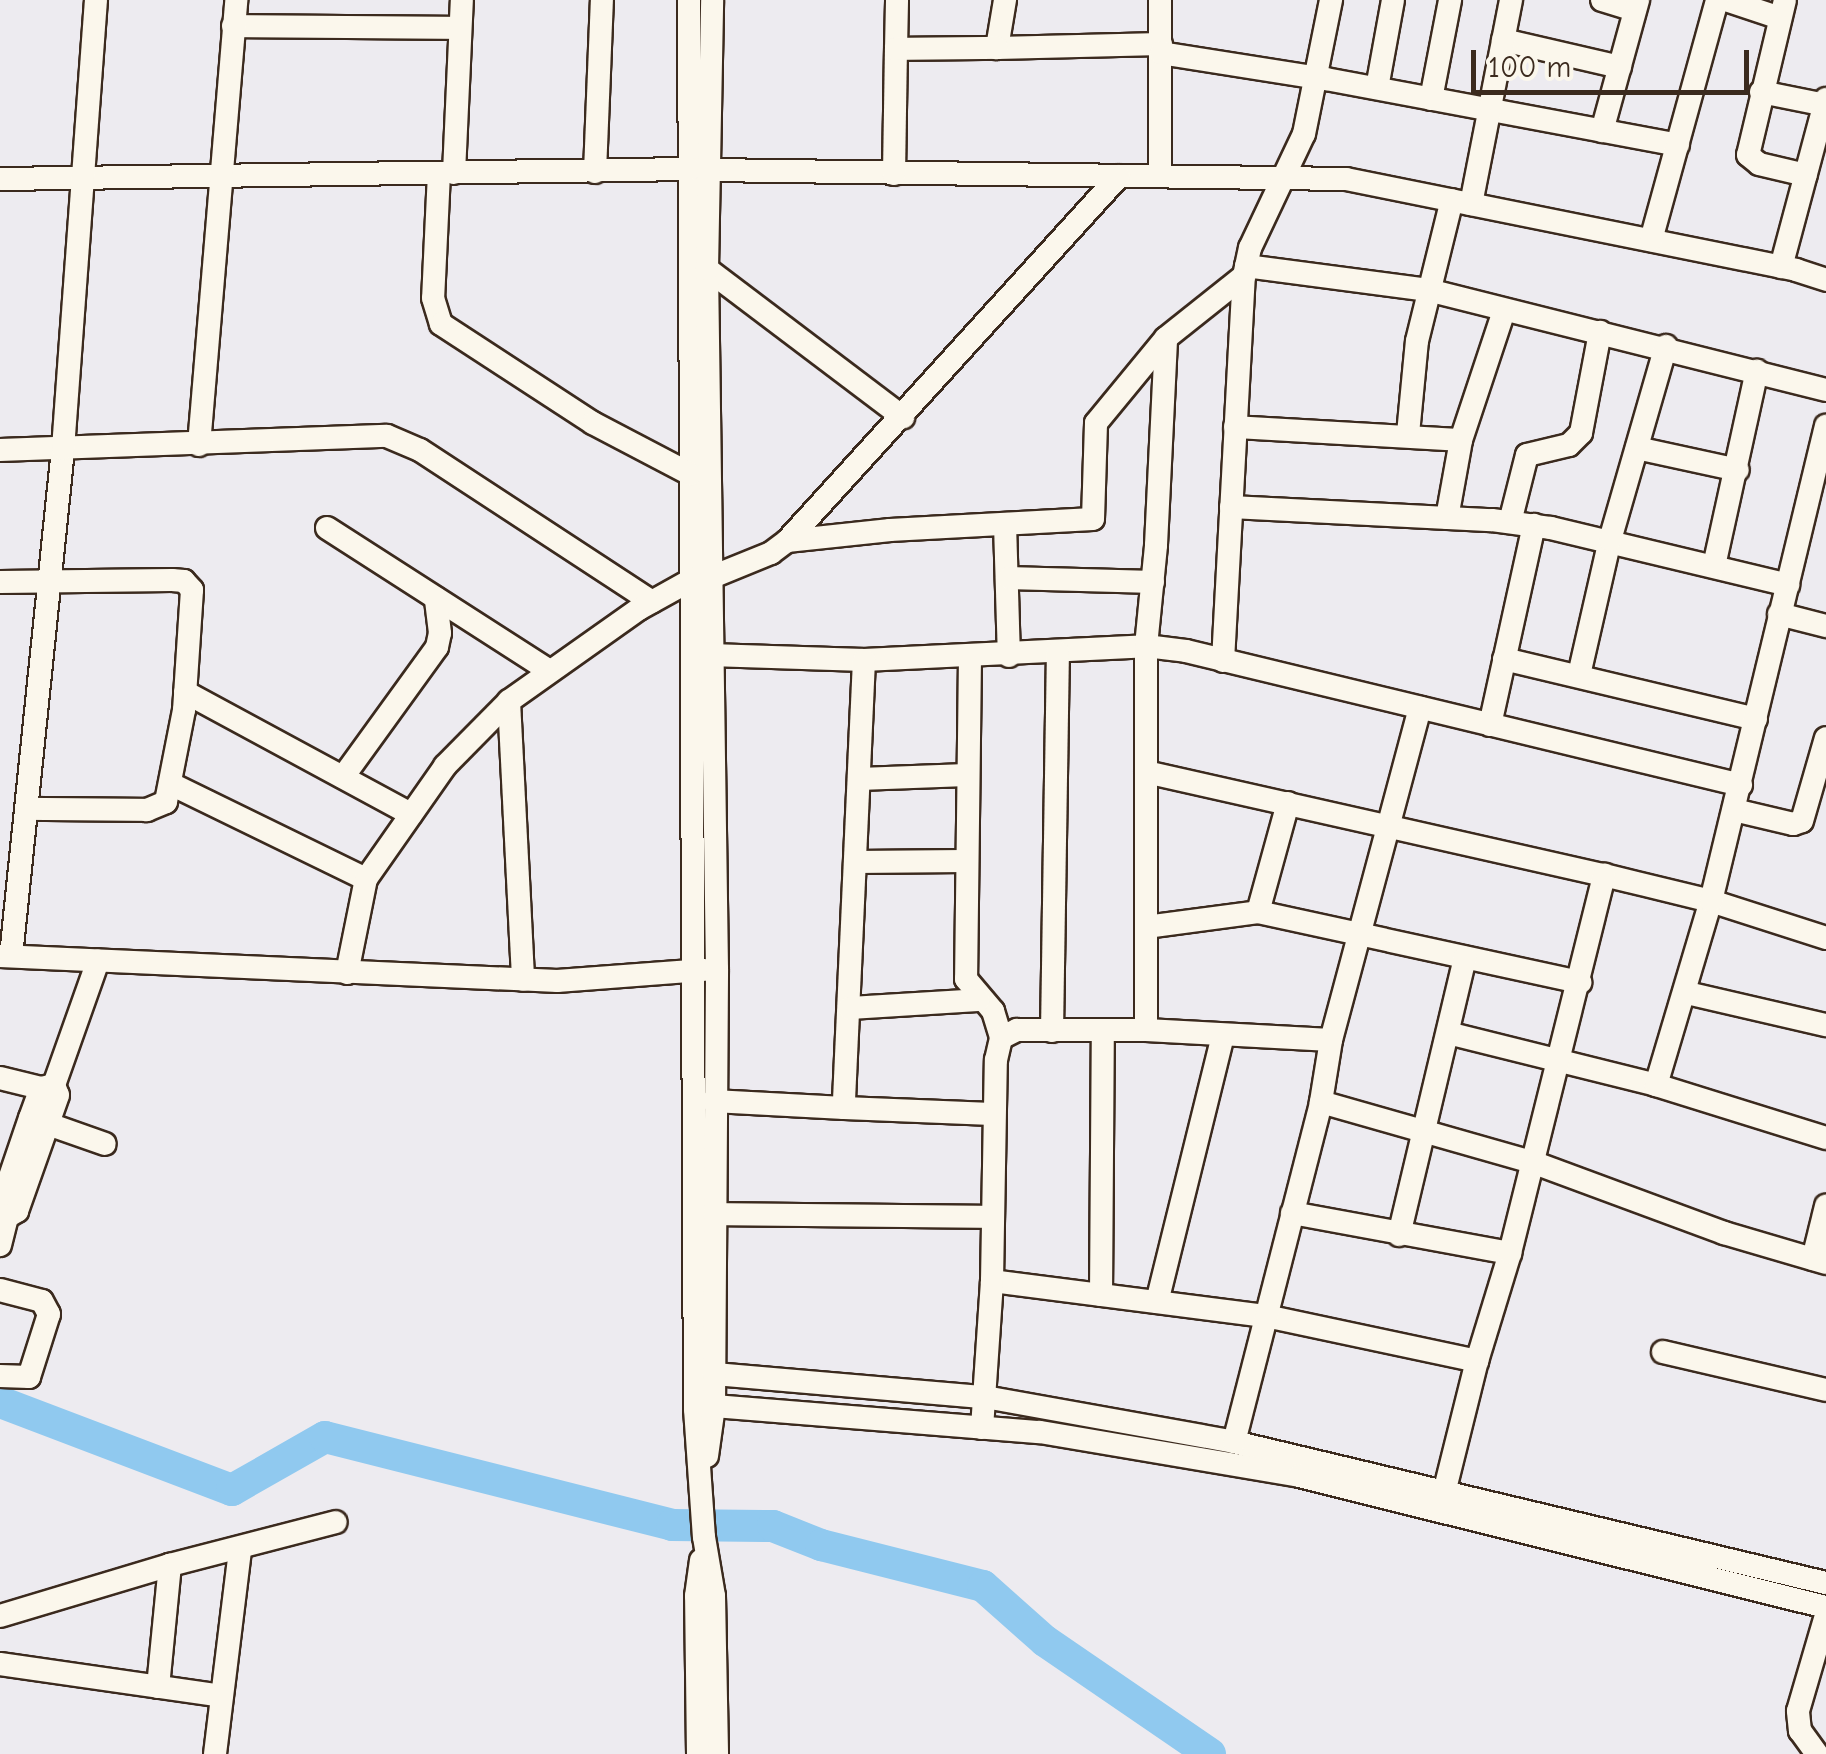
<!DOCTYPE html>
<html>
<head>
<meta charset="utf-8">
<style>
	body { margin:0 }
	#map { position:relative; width:1826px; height:1754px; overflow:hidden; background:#edebf0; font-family:"Comic Neue",sans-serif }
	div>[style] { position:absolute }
	.river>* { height:32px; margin:-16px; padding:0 16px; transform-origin:16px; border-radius:16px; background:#90c9ef }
	.roads { filter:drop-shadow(2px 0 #3b2a1e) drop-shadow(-2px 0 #3b2a1e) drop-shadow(0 2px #3b2a1e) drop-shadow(0 -2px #3b2a1e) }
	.minor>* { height:22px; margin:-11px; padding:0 11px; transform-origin:11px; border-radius:11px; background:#fbf7ec }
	span { translate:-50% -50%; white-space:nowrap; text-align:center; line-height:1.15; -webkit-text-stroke:8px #fbf7ec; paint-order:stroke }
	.scale { position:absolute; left:1471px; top:50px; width:278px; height:45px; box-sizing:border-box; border:5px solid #3b2a1e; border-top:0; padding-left:12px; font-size:30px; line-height:35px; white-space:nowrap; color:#3b2a1e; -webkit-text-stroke:8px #fbf7ec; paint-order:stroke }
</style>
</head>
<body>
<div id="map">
	<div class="river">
		<i style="left:0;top:1402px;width:248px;rotate:20.8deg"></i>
		<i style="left:232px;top:1490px;width:107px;rotate:-29.7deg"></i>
		<i style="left:325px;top:1437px;width:358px;rotate:14.2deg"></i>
		<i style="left:672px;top:1525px;width:101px;rotate:0.6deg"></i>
		<i style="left:773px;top:1526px;width:52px;rotate:21.6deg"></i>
		<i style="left:821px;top:1545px;width:167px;rotate:14.2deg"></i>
		<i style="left:983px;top:1586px;width:83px;rotate:41.6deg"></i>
		<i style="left:1045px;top:1641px;width:200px;rotate:34.4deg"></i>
	</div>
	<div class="roads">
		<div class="minor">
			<i style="left:689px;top:0;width:1409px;rotate:89.76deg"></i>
			<i style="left:695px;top:1409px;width:128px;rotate:86deg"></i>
			<i style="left:704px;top:1537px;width:60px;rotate:80.4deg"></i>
			<i style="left:714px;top:1596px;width:158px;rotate:88.9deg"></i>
			<i style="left:1005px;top:0;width:49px;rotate:99.5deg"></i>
			<i style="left:997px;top:48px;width:164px;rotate:-1.4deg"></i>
			<i style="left:1160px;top:0;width:175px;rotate:90deg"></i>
			<i style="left:1602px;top:0;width:34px;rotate:17deg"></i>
			<i style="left:1726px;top:0;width:57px;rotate:18.4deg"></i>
			<i style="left:1785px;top:0;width:159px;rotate:103.4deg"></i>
			<i style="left:1748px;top:155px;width:14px;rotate:39deg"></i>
			<i style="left:1759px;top:164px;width:48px;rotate:13.2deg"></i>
			<i style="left:233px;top:26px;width:227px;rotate:0.5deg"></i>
			<i style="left:1503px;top:40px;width:120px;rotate:13deg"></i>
			<i style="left:896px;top:49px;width:49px;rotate:-88.8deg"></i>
			<i style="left:1161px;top:53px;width:167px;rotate:9deg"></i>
			<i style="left:1326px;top:79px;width:358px;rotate:10.6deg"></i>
			<i style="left:1377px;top:88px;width:89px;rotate:-79.7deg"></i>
			<i style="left:1761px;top:92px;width:66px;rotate:11.3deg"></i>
			<i style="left:1431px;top:99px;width:101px;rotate:-79.1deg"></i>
			<i style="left:1602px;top:131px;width:136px;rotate:-74.6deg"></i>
			<i style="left:709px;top:170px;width:637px;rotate:0.81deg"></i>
			<i style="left:1346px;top:179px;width:459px;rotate:11.4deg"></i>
			<i style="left:1796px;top:270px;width:32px;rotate:18deg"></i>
			<i style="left:595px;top:172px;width:172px;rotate:-87.7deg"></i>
			<i style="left:439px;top:173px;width:125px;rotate:92.7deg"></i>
			<i style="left:433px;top:298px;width:27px;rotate:73deg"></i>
			<i style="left:441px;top:324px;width:181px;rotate:33.1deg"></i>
			<i style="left:593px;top:423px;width:110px;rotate:27.7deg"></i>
			<i style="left:454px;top:173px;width:173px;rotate:-87.4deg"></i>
			<i style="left:894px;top:174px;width:125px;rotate:-89.1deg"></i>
			<i style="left:896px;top:49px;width:101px;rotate:-0.6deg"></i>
			<i style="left:0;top:179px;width:690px;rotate:-0.83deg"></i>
			<i style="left:1471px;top:204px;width:208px;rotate:-78.9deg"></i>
			<i style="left:1651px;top:240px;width:249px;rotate:-74.6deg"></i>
			<i style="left:1246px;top:266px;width:184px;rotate:7.5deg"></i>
			<i style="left:1428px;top:290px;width:410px;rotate:14.1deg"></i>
			<i style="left:1781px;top:267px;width:174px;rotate:-75deg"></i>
			<i style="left:707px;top:269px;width:246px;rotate:37.1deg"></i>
			<i style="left:1235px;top:427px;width:226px;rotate:3.3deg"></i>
			<i style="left:1408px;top:434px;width:93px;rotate:-84.5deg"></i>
			<i style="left:1417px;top:341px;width:145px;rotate:-76.1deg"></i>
			<i style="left:199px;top:445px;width:447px;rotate:-85.2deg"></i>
			<i style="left:1637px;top:448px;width:103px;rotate:12.3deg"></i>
			<i style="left:0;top:450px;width:387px;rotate:-2.1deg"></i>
			<i style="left:387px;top:436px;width:36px;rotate:23deg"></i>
			<i style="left:420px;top:450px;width:277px;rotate:33.2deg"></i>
			<i style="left:1231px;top:507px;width:261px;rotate:2.9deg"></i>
			<i style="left:1492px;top:520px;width:60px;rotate:7.7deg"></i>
			<i style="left:1551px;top:528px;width:244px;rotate:13.5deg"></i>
			<i style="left:1447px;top:518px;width:79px;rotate:-79.8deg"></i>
			<i style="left:1461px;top:440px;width:136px;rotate:-71.6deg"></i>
			<i style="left:1510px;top:522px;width:69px;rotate:-75.8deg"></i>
			<i style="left:1527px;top:455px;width:43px;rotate:-13.4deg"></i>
			<i style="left:1569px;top:445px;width:17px;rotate:-45deg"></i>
			<i style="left:1581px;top:433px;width:103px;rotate:-79.3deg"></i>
			<i style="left:1005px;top:524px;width:132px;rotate:88.3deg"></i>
			<i style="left:327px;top:528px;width:265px;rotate:32.7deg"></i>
			<i style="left:787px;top:541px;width:104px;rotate:-6.1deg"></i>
			<i style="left:890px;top:530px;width:203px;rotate:-3.1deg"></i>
			<i style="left:1093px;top:519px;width:96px;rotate:-88.2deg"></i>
			<i style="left:1096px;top:423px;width:110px;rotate:-50.5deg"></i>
			<i style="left:1166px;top:338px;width:100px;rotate:-38.5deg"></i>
			<i style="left:1714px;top:566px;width:200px;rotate:-77.6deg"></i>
			<i style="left:712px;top:577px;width:64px;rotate:-22.1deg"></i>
			<i style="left:771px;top:553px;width:20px;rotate:-37deg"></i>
			<i style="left:787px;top:541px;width:493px;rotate:-47.7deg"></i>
			<i style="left:1009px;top:578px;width:144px;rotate:1.6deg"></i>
			<i style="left:0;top:582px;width:172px;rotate:-0.7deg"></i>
			<i style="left:172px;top:580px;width:12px;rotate:5deg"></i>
			<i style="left:184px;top:581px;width:12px;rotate:48deg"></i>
			<i style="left:192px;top:590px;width:120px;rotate:93.8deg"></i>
			<i style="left:184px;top:710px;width:94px;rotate:101.1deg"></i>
			<i style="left:166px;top:802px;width:21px;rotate:157deg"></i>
			<i style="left:147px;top:810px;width:118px;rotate:-179.5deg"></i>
			<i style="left:1779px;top:614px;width:49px;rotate:14.3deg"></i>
			<i style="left:710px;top:655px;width:154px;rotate:1.9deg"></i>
			<i style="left:864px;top:660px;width:282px;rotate:-2.8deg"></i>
			<i style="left:1146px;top:646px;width:40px;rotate:7.1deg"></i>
			<i style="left:1186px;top:651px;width:571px;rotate:13.57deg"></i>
			<i style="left:970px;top:657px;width:322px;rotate:90.7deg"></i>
			<i style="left:966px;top:979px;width:42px;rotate:49.8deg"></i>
			<i style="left:993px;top:1011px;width:28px;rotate:73deg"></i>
			<i style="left:1504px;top:659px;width:259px;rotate:13.4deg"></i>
			<i style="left:864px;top:660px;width:448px;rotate:92.6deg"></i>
			<i style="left:844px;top:1108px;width:148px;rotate:2.3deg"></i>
			<i style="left:1223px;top:661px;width:386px;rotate:-86.9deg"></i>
			<i style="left:1244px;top:276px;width:29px;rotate:-78deg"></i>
			<i style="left:1250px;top:248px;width:126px;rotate:-64.7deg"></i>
			<i style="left:1304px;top:134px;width:137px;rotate:-78.6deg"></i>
			<i style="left:1579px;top:675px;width:139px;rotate:-77.1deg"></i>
			<i style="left:1610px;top:540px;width:202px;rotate:-73.9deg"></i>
			<i style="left:185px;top:692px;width:257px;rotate:28.4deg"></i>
			<i style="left:509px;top:701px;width:279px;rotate:87.1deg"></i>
			<i style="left:1490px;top:725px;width:205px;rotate:-77.6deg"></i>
			<i style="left:1146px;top:772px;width:469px;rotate:12.7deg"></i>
			<i style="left:1604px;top:875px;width:110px;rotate:13.7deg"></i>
			<i style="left:1711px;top:901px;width:121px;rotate:17.8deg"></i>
			<i style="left:343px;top:777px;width:160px;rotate:-54.1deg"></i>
			<i style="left:437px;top:647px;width:14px;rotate:-78deg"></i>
			<i style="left:440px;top:633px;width:35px;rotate:-97deg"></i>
			<i style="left:859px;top:779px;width:108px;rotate:-2.1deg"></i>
			<i style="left:171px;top:784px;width:217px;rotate:26deg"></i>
			<i style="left:1734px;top:810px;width:61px;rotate:13.3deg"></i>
			<i style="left:1793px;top:824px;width:9px;rotate:-18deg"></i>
			<i style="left:1802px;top:821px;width:86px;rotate:-73.9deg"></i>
			<i style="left:855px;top:862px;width:110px;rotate:-0.5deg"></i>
			<i style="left:1258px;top:912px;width:113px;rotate:-74.6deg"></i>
			<i style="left:1146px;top:927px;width:113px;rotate:-7.6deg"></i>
			<i style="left:1258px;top:912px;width:330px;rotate:12.3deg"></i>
			<i style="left:0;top:956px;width:558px;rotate:2.57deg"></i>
			<i style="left:557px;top:981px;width:148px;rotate:-4.3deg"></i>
			<i style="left:11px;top:956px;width:510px;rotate:-84.14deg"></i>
			<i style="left:63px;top:449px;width:450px;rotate:-85.8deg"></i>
			<i style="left:347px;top:973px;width:96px;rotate:-78.6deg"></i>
			<i style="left:366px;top:879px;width:138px;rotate:-55deg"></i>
			<i style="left:445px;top:766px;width:91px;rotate:-45.4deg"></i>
			<i style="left:509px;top:701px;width:159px;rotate:-35.3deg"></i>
			<i style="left:639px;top:609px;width:62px;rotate:-29.1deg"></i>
			<i style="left:1687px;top:993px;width:143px;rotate:13deg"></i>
			<i style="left:849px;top:1008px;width:130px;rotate:-3.5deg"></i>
			<i style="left:1146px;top:1030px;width:384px;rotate:-90deg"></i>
			<i style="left:1146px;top:646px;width:101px;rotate:-84.3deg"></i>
			<i style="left:1156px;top:545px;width:207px;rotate:-87.2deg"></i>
			<i style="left:1052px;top:1031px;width:379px;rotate:-89.1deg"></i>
			<i style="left:1448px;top:1033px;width:214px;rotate:14deg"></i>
			<i style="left:1656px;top:1085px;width:178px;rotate:17.3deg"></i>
			<i style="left:1331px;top:1040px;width:344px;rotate:-75deg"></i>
			<i style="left:0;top:1078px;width:42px;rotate:13.7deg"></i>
			<i style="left:54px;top:1085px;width:13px;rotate:167deg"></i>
			<i style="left:41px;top:1088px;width:32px;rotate:110deg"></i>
			<i style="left:30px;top:1118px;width:93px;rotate:108.8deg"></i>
			<i style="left:0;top:1206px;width:13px;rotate:58deg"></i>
			<i style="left:7px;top:1217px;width:12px;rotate:-31deg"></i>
			<i style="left:17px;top:1211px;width:123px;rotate:-70.5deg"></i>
			<i style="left:58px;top:1095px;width:11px;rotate:-112deg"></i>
			<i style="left:54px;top:1085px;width:132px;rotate:-70.5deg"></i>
			<i style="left:1656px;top:1085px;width:192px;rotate:-73.4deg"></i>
			<i style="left:1711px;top:901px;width:489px;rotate:-76.4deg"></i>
			<i style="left:713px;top:1101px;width:131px;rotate:3.1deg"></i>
			<i style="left:34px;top:1119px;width:75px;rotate:19.4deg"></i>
			<i style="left:1292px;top:1213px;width:222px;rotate:10.4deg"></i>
			<i style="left:715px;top:1214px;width:277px;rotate:0.6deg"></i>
			<i style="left:0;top:1215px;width:7px;rotate:16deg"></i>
			<i style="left:7px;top:1217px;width:29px;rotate:104deg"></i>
			<i style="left:1399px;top:1235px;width:285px;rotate:-76.6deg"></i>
			<i style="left:1813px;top:1259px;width:55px;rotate:-76.2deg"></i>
			<i style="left:992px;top:1281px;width:276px;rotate:7.3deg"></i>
			<i style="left:1266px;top:1316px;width:216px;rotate:12deg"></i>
			<i style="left:0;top:1290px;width:43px;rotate:14.7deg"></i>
			<i style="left:42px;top:1301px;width:15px;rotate:62deg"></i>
			<i style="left:49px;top:1314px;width:66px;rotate:107.6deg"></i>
			<i style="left:29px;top:1377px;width:29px;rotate:-178deg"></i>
			<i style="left:1101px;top:1295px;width:264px;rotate:-89.6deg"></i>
			<i style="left:1157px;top:1302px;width:275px;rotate:-76.1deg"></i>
			<i style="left:1663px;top:1352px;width:167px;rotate:13.1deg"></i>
			<i style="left:714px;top:1374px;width:272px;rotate:4.9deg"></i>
			<i style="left:985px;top:1397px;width:253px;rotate:10.2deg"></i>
			<i style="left:1234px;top:1442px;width:609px;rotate:13.4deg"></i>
			<i style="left:714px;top:1406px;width:327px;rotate:4.6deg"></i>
			<i style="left:1040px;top:1432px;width:263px;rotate:9.6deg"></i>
			<i style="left:1299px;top:1476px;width:543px;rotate:13.96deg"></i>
			<i style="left:982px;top:1428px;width:147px;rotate:-86.1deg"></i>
			<i style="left:992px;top:1281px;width:221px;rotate:-89deg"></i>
			<i style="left:996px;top:1060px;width:23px;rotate:-77deg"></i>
			<i style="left:1001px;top:1038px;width:18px;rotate:-27deg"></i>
			<i style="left:1017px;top:1030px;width:129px"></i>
			<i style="left:1146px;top:1030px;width:185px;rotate:3.1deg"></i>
			<i style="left:1331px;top:1040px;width:63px;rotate:99.2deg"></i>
			<i style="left:1321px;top:1102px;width:219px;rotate:15.9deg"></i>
			<i style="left:1532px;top:1162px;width:205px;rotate:20.3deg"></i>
			<i style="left:1724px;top:1233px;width:106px;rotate:16.4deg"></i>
			<i style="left:1234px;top:1442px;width:351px;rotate:-75.6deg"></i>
			<i style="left:707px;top:1456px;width:50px;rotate:-82deg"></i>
			<i style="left:714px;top:1406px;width:437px;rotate:-89.6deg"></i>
			<i style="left:717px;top:969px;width:700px;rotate:-90.82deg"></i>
			<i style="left:707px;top:269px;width:269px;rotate:-88.9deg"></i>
			<i style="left:1441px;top:1505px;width:148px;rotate:-76deg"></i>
			<i style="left:1477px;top:1361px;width:113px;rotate:-73deg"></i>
			<i style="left:1510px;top:1253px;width:390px;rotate:-76deg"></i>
			<i style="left:0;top:1616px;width:177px;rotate:-16.7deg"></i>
			<i style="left:170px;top:1565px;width:171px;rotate:-14.5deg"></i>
			<i style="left:0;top:1664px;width:224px;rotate:8.2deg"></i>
			<i style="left:158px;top:1687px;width:123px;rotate:-84.4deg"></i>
			<i style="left:215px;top:1754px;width:207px;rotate:-83deg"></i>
			<i style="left:698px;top:1754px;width:158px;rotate:-90.7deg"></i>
			<i style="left:696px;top:1596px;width:36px;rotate:-82deg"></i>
			<i style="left:1817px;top:1754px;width:29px;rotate:-126deg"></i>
			<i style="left:1800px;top:1731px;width:20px;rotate:-96deg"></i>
			<i style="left:1798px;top:1711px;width:100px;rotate:-73.7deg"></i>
		</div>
	</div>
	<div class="scale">100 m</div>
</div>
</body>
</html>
